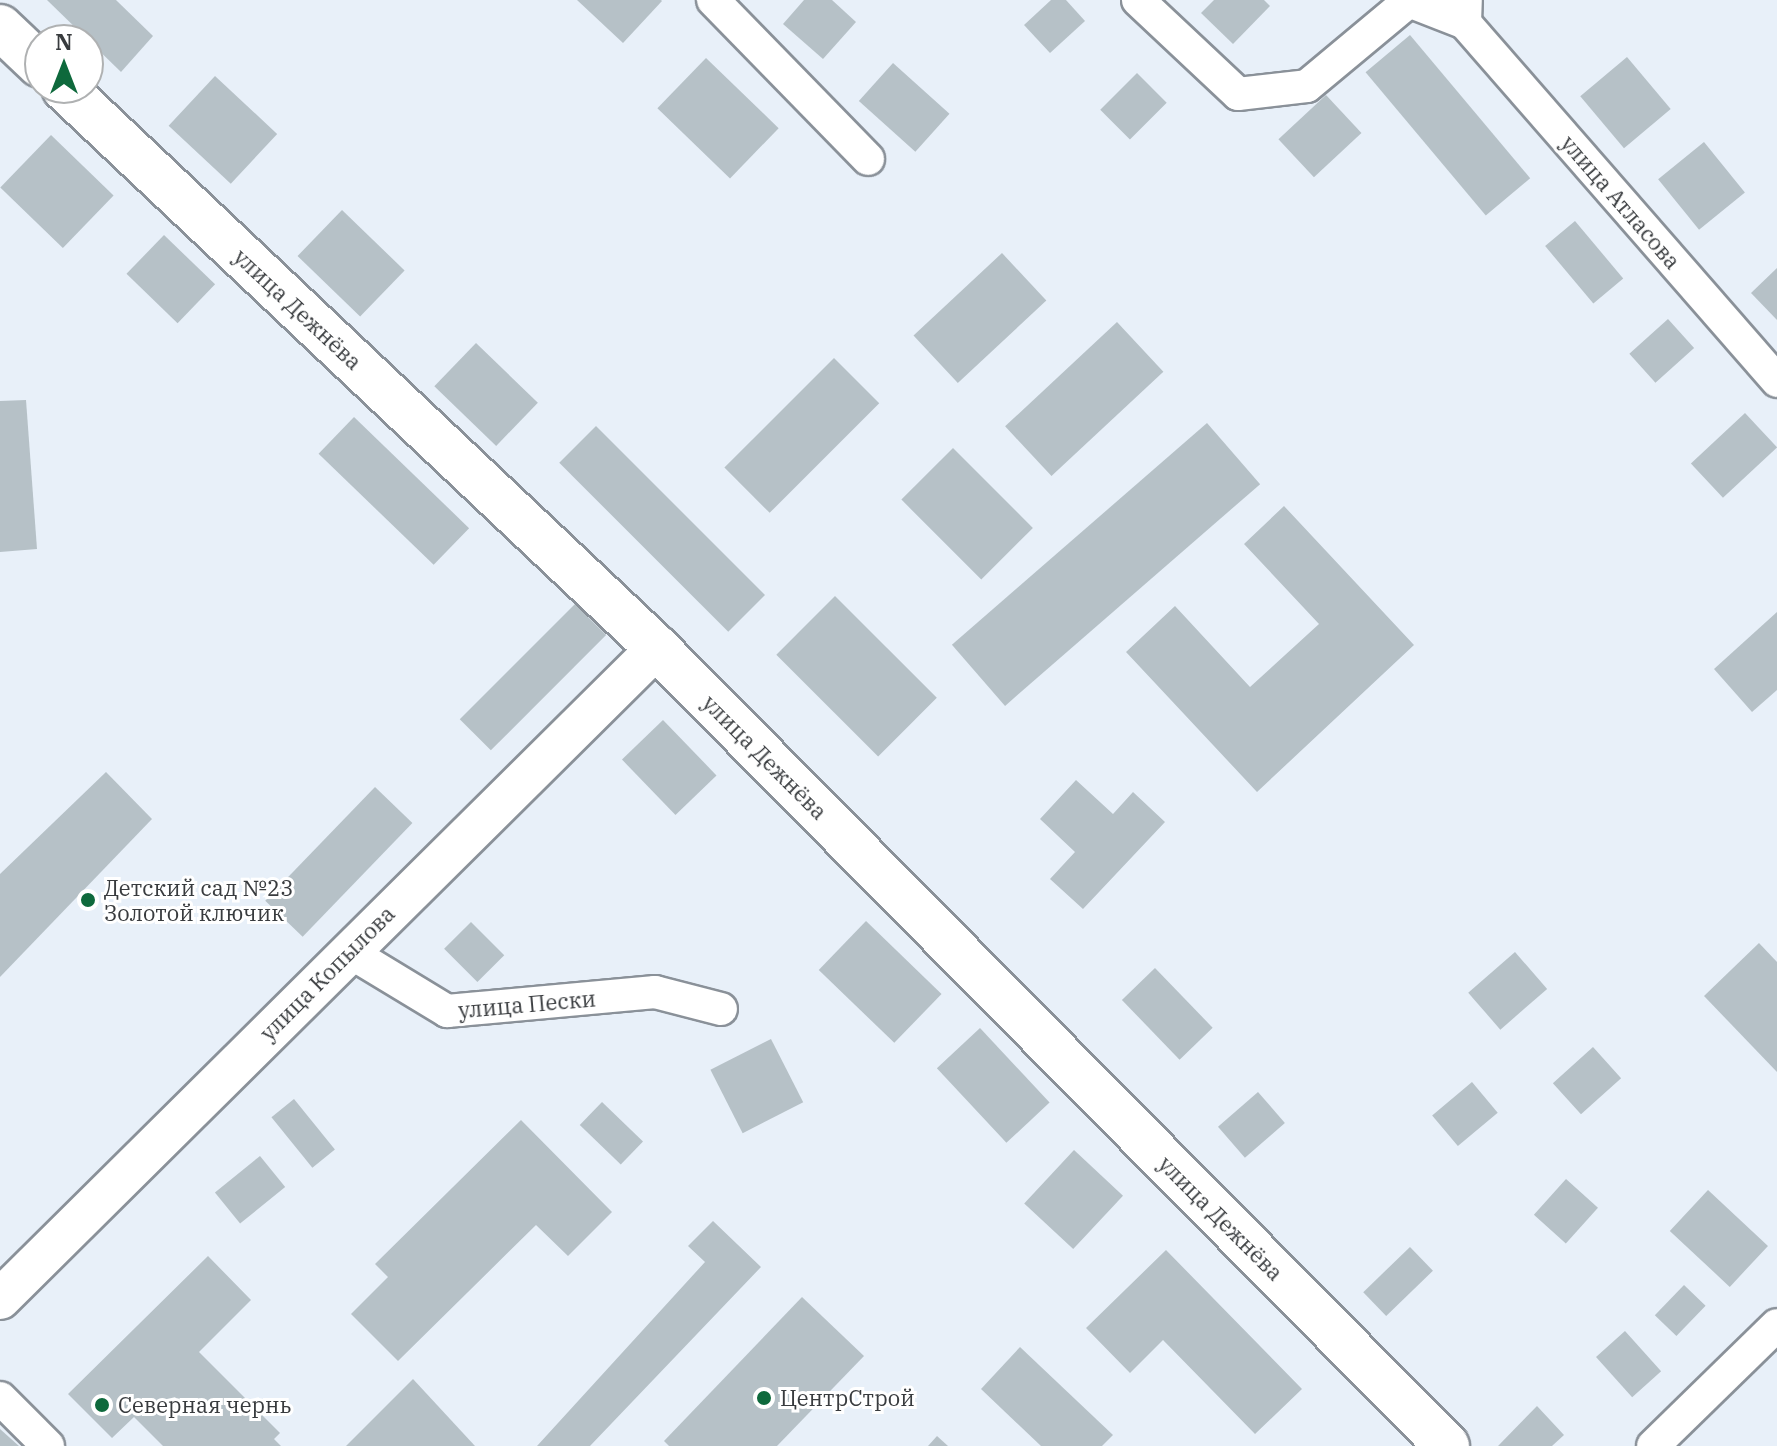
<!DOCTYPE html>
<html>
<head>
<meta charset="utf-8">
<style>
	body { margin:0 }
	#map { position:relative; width:1777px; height:1446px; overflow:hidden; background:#e8f0f9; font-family:"IBM Plex Serif",serif }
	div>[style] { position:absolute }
	.building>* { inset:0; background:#b6c1c7; transform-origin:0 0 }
	.roads { filter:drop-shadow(2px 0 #8a9199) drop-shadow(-2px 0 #8a9199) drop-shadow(0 2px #8a9199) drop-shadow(0 -2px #8a9199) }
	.minor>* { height:32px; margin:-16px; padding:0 16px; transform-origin:16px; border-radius:16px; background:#fff }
	.tertiary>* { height:40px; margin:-20px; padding:0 20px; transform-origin:20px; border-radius:20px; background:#fff }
	.secondary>* { height:44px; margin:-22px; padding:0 22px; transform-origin:22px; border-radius:22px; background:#fff }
	.dots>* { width:22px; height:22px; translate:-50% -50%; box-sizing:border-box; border:4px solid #fff; border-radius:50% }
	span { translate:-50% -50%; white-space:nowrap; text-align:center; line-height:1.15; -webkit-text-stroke:6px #fff; paint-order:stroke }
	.street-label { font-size:22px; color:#383b3e }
	.poi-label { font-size:22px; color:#383b3e }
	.left { translate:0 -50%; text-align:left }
	.north { position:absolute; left:24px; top:24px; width:80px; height:80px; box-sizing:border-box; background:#fff; border:2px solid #afb1b2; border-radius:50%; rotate:0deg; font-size:22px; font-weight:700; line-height:32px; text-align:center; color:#383b3e }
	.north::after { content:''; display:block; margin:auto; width:28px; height:36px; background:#0e693c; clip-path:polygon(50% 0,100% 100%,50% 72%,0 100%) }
</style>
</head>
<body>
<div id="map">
	<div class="building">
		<i style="clip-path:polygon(47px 0,116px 0,153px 36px,121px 72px)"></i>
		<i style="clip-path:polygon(577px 0,661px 0,662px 1px,623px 43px)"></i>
		<i style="clip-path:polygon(804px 0,832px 0,856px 22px,823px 59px,783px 24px)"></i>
		<i style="clip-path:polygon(1051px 0,1066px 0,1085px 21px,1050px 53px,1024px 25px)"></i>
		<i style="clip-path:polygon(1214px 0,1264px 0,1270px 6px,1233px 44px,1201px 13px)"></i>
		<i style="left:1410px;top:35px;width:187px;height:58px;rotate:50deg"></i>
		<i style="left:1627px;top:57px;width:68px;height:61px;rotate:50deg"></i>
		<i style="left:706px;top:58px;width:101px;height:70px;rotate:44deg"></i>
		<i style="left:893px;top:63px;width:76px;height:51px;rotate:42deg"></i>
		<i style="left:1137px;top:73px;width:42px;height:52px;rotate:45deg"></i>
		<i style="left:215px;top:76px;width:85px;height:68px;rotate:43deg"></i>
		<i style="left:1326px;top:95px;width:52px;height:65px;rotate:47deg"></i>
		<i style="left:51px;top:135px;width:87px;height:73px;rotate:44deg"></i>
		<i style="left:1704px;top:142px;width:65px;height:59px;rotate:51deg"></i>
		<i style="left:342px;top:210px;width:87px;height:64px;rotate:44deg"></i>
		<i style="left:1575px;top:221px;width:75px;height:39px;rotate:50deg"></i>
		<i style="left:164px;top:235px;width:71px;height:54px;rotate:44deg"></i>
		<i style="left:1002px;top:253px;width:65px;height:121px;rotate:47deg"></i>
		<i style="clip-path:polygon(1777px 268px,1777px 320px,1751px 293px)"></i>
		<i style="left:1668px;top:319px;width:39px;height:52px;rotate:48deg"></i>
		<i style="left:1117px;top:322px;width:68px;height:153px;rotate:47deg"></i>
		<i style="left:476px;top:343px;width:86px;height:60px;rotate:44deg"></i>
		<i style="left:834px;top:358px;width:64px;height:155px;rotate:45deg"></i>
		<i style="clip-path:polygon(26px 400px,37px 549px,0 552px,0 401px)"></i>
		<i style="left:1745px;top:413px;width:47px;height:74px;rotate:47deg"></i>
		<i style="left:354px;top:417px;width:160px;height:51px;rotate:44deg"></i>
		<i style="left:1207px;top:423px;width:81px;height:338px;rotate:49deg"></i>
		<i style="left:596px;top:426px;width:239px;height:52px;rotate:45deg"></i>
		<i style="left:953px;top:448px;width:113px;height:73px;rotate:45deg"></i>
		<i style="clip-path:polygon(1284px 506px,1414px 645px,1257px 792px,1126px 652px,1175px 606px,1250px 687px,1319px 624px,1244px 544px)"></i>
		<i style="left:835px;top:596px;width:144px;height:83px;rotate:45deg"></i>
		<i style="left:575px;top:604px;width:44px;height:163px;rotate:45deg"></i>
		<i style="clip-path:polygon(1777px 612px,1777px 690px,1752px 712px,1714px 669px)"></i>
		<i style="left:663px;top:720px;width:77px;height:57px;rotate:46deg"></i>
		<i style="clip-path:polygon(106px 772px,152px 819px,0 977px,0 874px)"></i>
		<i style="clip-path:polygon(1076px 780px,1113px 814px,1133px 792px,1165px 822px,1083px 909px,1050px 879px,1075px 852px,1040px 819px)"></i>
		<i style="left:375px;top:787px;width:52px;height:158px;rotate:44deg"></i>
		<i style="left:866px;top:921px;width:105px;height:68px;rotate:44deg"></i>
		<i style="left:471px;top:922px;width:47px;height:38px;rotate:45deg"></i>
		<i style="clip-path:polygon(1759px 943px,1777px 962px,1777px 1072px,1704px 996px)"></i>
		<i style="left:1515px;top:952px;width:49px;height:62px;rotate:49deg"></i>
		<i style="left:1155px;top:968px;width:83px;height:46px;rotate:46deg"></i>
		<i style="left:980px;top:1028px;width:102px;height:59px;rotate:47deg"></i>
		<i style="left:771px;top:1039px;width:71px;height:68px;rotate:63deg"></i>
		<i style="left:1593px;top:1047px;width:42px;height:54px;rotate:48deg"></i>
		<i style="left:1472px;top:1082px;width:40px;height:52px;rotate:50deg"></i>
		<i style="left:1258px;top:1092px;width:41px;height:53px;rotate:49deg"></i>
		<i style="left:294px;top:1099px;width:65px;height:29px;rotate:51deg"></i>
		<i style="left:602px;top:1102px;width:57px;height:32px;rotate:44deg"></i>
		<i style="clip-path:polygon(521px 1120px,612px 1212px,568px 1256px,536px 1225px,398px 1361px,351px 1314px,388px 1277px,375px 1264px)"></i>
		<i style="left:1074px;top:1150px;width:67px;height:73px;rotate:43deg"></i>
		<i style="left:260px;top:1156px;width:40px;height:58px;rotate:51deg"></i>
		<i style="left:1566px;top:1179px;width:43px;height:48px;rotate:42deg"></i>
		<i style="left:1708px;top:1190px;width:82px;height:56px;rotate:43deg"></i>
		<i style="clip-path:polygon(713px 1221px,761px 1267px,590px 1446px,537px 1446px,705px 1262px,688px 1246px)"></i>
		<i style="left:1410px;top:1247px;width:33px;height:65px;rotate:46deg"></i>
		<i style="clip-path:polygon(1166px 1250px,1302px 1389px,1255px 1434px,1163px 1340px,1130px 1373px,1086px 1328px)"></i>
		<i style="clip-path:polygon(208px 1256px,251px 1300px,199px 1352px,280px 1433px,274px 1439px,281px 1446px,163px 1446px,134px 1417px,112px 1438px,68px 1394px)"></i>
		<i style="left:1684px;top:1285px;width:30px;height:42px;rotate:44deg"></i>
		<i style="clip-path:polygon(802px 1297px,864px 1356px,777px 1446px,669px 1446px,664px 1441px)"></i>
		<i style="left:1625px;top:1331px;width:54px;height:39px;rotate:48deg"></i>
		<i style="clip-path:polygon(1020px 1347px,1113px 1435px,1102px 1446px,1041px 1446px,981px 1389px)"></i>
		<i style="clip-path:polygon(413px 1379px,475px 1446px,346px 1446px)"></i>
		<i style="clip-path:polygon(1537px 1406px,1564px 1435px,1552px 1446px,1498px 1446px)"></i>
		<i style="clip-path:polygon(0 1429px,19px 1446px,0 1446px)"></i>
		<i style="clip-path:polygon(937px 1436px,948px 1446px,928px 1446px)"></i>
	</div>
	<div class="roads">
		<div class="minor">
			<i style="left:713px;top:0;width:222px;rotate:45.7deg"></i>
			<i style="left:1138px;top:0;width:137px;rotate:43.2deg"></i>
			<i style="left:1238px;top:94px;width:69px;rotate:-6.6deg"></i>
			<i style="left:1307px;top:86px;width:133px;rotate:-39.8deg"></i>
			<i style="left:1409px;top:1px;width:60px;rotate:21.4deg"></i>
			<i style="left:1465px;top:23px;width:23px;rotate:-88deg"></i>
			<i style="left:1465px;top:23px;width:475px;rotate:48.9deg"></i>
			<i style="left:348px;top:951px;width:116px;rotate:31.2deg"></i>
			<i style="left:447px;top:1011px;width:209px;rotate:-5.2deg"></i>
			<i style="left:655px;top:992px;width:68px;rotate:14.4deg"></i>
			<i style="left:0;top:1398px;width:68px;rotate:45deg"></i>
			<i style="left:1653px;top:1446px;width:173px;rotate:-44.3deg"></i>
		</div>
		<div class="tertiary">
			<i style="left:0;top:1299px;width:925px;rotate:-44.74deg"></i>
		</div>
		<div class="secondary">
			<i style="left:0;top:27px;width:55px;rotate:43.5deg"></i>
			<i style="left:64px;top:88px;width:816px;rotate:43.36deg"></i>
			<i style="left:657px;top:648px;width:1123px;rotate:45.29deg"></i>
		</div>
	</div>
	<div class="dots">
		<i style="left:88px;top:900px;background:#0e693c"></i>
		<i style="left:764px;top:1398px;background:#0e693c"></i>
		<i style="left:102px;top:1405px;background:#0e693c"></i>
	</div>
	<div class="street-label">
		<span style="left:1621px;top:202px;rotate:49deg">улица Атласова</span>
		<span style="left:298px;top:309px;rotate:43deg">улица Дежнёва</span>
		<span style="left:765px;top:757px;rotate:45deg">улица Дежнёва</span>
		<span style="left:327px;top:973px;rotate:-45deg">улица Копылова</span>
		<span style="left:527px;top:1004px;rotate:-5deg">улица Пески</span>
		<span style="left:1221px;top:1218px;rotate:45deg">улица Дежнёва</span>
	</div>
	<div class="poi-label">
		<span class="left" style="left:104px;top:900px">Детский сад №23<br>Золотой ключик</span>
		<span class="left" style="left:780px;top:1398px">ЦентрСтрой</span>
		<span class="left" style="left:118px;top:1405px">Северная чернь</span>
	</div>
	<div class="north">N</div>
</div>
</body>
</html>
